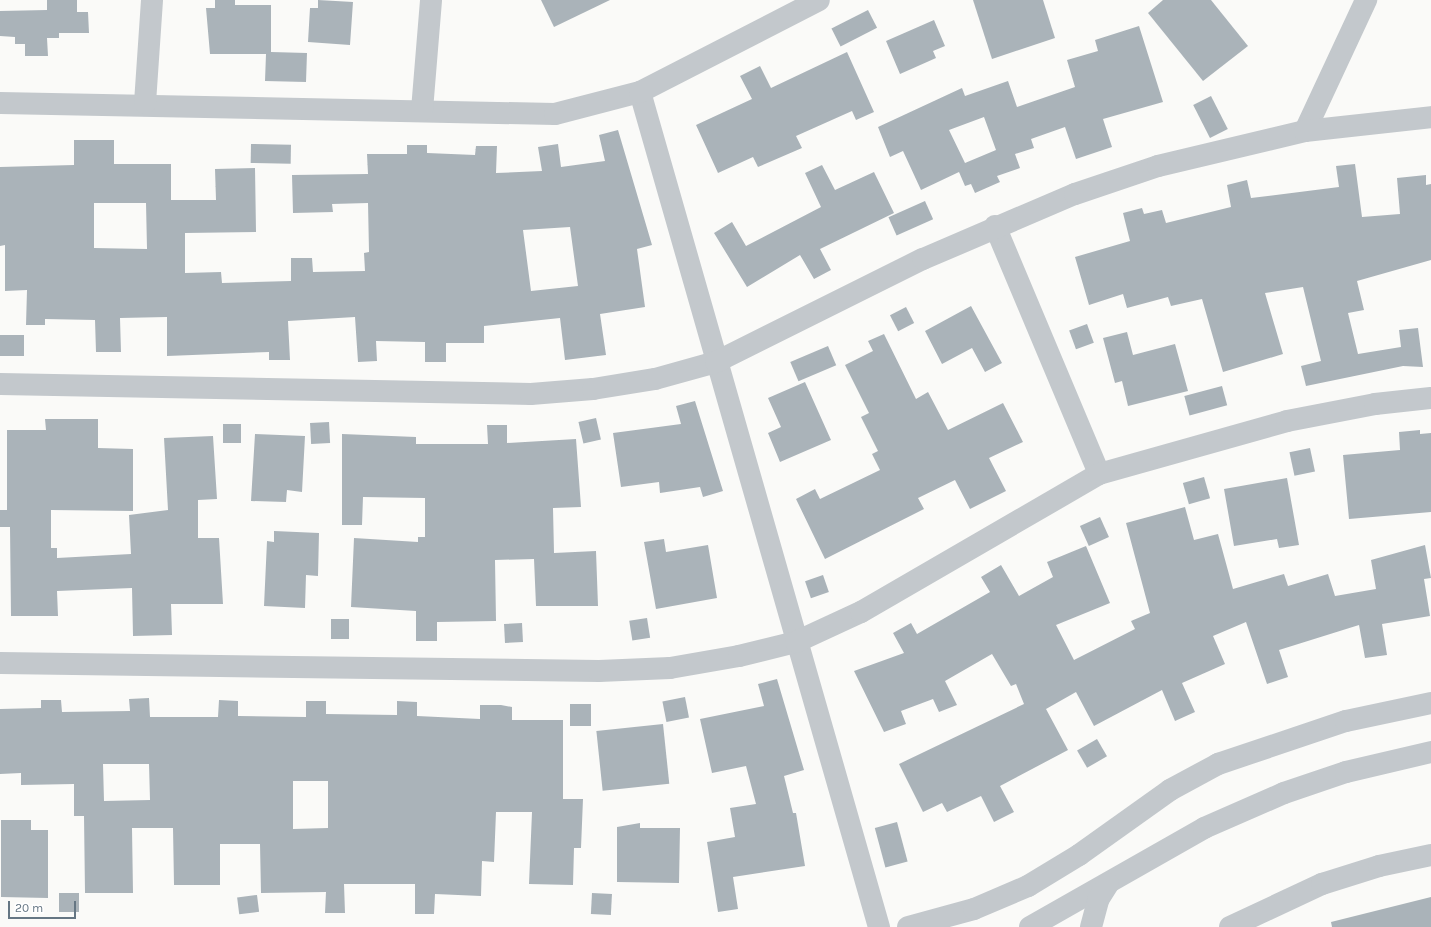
<!DOCTYPE html>
<html>
<head>
<meta charset="utf-8">
<style>
	body { margin:0 }
	#map { position:relative; width:1431px; height:927px; overflow:hidden; background:#fafaf8; font-family:Karla,sans-serif }
	div>[style] { position:absolute }
	.building>* { inset:0; background:#aab3b9; transform-origin:0 0 }
	.minor>* { height:22px; margin:-11px; padding:0 11px; transform-origin:11px; border-radius:11px; background:#c3c8cc }
	span { translate:-50% -50%; white-space:nowrap; text-align:center; line-height:1.15; -webkit-text-stroke:4px #fff; paint-order:stroke }
	.scale { position:absolute; left:8px; top:901px; width:68px; height:18px; box-sizing:border-box; border:2px solid #657683; border-top:0; padding-left:5px; font-size:12px; line-height:14px; white-space:nowrap; color:#657683; -webkit-text-stroke:3px #fff; paint-order:stroke }
</style>
</head>
<body>
<div id="map">
	<div class="building">
		<i style="clip-path:polygon(47px 0,77px 0,77px 12px,88px 12px,89px 33px,59px 33px,59px 38px,47px 38px,48px 56px,25px 56px,25px 44px,15px 44px,15px 37px,0 36px,0 11px,47px 10px)"></i>
		<i style="clip-path:polygon(215px 0,235px 0,235px 5px,271px 5px,271px 52px,307px 53px,306px 82px,265px 81px,266px 54px,210px 54px,206px 8px,215px 8px)"></i>
		<i style="clip-path:polygon(318px 0,353px 2px,350px 45px,308px 42px,310px 8px,318px 8px)"></i>
		<i style="clip-path:polygon(541px 0,610px 0,554px 27px)"></i>
		<i style="clip-path:polygon(973px 0,1043px 0,1055px 38px,992px 59px)"></i>
		<i style="clip-path:polygon(1163px 0,1211px 0,1248px 46px,1203px 81px,1148px 13px)"></i>
		<i style="left:868px;top:10px;width:20px;height:41px;rotate:63deg"></i>
		<i style="clip-path:polygon(934px 20px,945px 46px,933px 51px,936px 58px,900px 74px,886px 41px)"></i>
		<i style="clip-path:polygon(evenodd,1139px 26px,1163px 102px,1103px 119px,1112px 147px,1076px 159px,1065px 127px,1031px 139px,1034px 148px,1015px 154px,1020px 168px,997px 176px,1000px 182px,975px 193px,971px 184px,965px 186px,959px 172px,921px 190px,903px 151px,890px 157px,878px 127px,962px 88px,965px 96px,1008px 81px,1017px 107px,1075px 87px,1067px 60px,1098px 51px,1095px 40px,1139px 26px,984px 117px,996px 150px,965px 163px,949px 130px,984px 117px)"></i>
		<i style="clip-path:polygon(847px 52px,874px 112px,856px 120px,852px 111px,796px 136px,802px 148px,758px 167px,753px 157px,718px 173px,696px 125px,752px 99px,740px 76px,760px 66px,771px 88px)"></i>
		<i style="left:1211px;top:96px;width:37px;height:20px;rotate:63deg"></i>
		<i style="clip-path:polygon(evenodd,618px 130px,652px 245px,637px 249px,645px 307px,600px 314px,606px 355px,565px 360px,560px 318px,484px 326px,484px 343px,446px 343px,446px 362px,425px 362px,425px 342px,376px 341px,377px 361px,358px 362px,355px 317px,288px 321px,290px 360px,269px 360px,269px 352px,167px 356px,167px 317px,120px 318px,121px 352px,96px 352px,95px 320px,45px 319px,45px 325px,26px 325px,27px 290px,5px 291px,5px 245px,0 246px,0 167px,74px 165px,74px 140px,114px 140px,114px 164px,171px 164px,171px 200px,216px 200px,215px 169px,255px 168px,256px 232px,185px 233px,185px 273px,221px 272px,222px 283px,291px 281px,291px 258px,312px 258px,313px 272px,365px 271px,364px 253px,369px 252px,368px 203px,332px 204px,333px 212px,293px 213px,292px 175px,368px 174px,367px 154px,407px 154px,407px 145px,427px 145px,427px 153px,475px 155px,476px 146px,497px 146px,496px 173px,542px 171px,538px 147px,558px 144px,561px 167px,605px 161px,599px 135px,618px 130px,94px 203px,146px 203px,147px 249px,94px 248px,94px 203px,618px 130px,570px 227px,578px 286px,531px 291px,523px 230px,570px 227px)"></i>
		<i style="left:251px;top:144px;width:40px;height:19px;rotate:1deg"></i>
		<i style="clip-path:polygon(1355px 164px,1362px 217px,1400px 214px,1397px 178px,1426px 175px,1426px 185px,1431px 184px,1431px 260px,1357px 281px,1364px 310px,1348px 313px,1358px 354px,1401px 347px,1399px 330px,1418px 328px,1423px 367px,1403px 366px,1306px 386px,1301px 366px,1321px 361px,1303px 287px,1265px 293px,1283px 354px,1223px 372px,1202px 299px,1171px 306px,1168px 297px,1127px 308px,1123px 294px,1089px 305px,1075px 257px,1130px 241px,1123px 213px,1142px 208px,1144px 214px,1162px 210px,1166px 223px,1231px 207px,1227px 185px,1247px 180px,1251px 198px,1339px 187px,1336px 166px)"></i>
		<i style="clip-path:polygon(822px 165px,835px 190px,874px 172px,894px 213px,820px 249px,831px 270px,814px 279px,800px 255px,747px 287px,714px 233px,732px 222px,746px 246px,821px 207px,805px 173px)"></i>
		<i style="left:925px;top:201px;width:20px;height:40px;rotate:66deg"></i>
		<i style="clip-path:polygon(971px 306px,1002px 363px,985px 372px,972px 348px,942px 364px,925px 331px)"></i>
		<i style="left:906px;top:307px;width:18px;height:18px;rotate:63deg"></i>
		<i style="left:1087px;top:324px;width:20px;height:19px;rotate:70deg"></i>
		<i style="clip-path:polygon(1127px 332px,1133px 355px,1175px 344px,1188px 391px,1128px 406px,1122px 381px,1115px 383px,1103px 338px)"></i>
		<i style="clip-path:polygon(884px 334px,916px 399px,928px 392px,948px 430px,1003px 403px,1023px 442px,989px 458px,1006px 491px,970px 509px,955px 480px,918px 498px,924px 509px,825px 559px,796px 499px,815px 489px,820px 499px,880px 470px,872px 454px,878px 451px,861px 417px,869px 413px,845px 365px,873px 351px,868px 341px)"></i>
		<i style="left:0;top:335px;width:24px;height:21px"></i>
		<i style="left:828px;top:346px;width:21px;height:41px;rotate:67deg"></i>
		<i style="clip-path:polygon(805px 382px,831px 440px,780px 462px,768px 433px,781px 427px,768px 398px)"></i>
		<i style="left:1222px;top:386px;width:20px;height:39px;rotate:75deg"></i>
		<i style="clip-path:polygon(695px 401px,723px 491px,703px 497px,700px 487px,660px 493px,659px 482px,621px 487px,613px 433px,681px 424px,676px 406px)"></i>
		<i style="left:596px;top:418px;width:22px;height:18px;rotate:77deg"></i>
		<i style="clip-path:polygon(45px 419px,98px 419px,98px 448px,133px 449px,133px 511px,51px 510px,51px 548px,57px 548px,57px 558px,131px 554px,129px 515px,168px 510px,164px 438px,213px 436px,217px 499px,198px 500px,198px 538px,219px 538px,223px 604px,171px 604px,172px 635px,133px 636px,132px 588px,57px 591px,58px 616px,11px 616px,10px 527px,0 527px,0 510px,7px 510px,7px 430px,46px 430px)"></i>
		<i style="left:329px;top:422px;width:21px;height:19px;rotate:87deg"></i>
		<i style="left:241px;top:424px;width:19px;height:18px;rotate:90deg"></i>
		<i style="clip-path:polygon(487px 425px,507px 425px,507px 443px,576px 439px,581px 507px,553px 508px,554px 553px,596px 551px,598px 606px,536px 606px,534px 559px,495px 560px,496px 621px,437px 622px,437px 641px,416px 641px,416px 611px,351px 607px,354px 538px,418px 542px,418px 537px,425px 537px,425px 498px,363px 497px,362px 525px,342px 525px,342px 434px,416px 437px,416px 444px,488px 444px)"></i>
		<i style="clip-path:polygon(1420px 430px,1420px 434px,1431px 433px,1431px 512px,1349px 519px,1343px 455px,1400px 450px,1399px 432px)"></i>
		<i style="clip-path:polygon(255px 434px,305px 436px,302px 492px,287px 490px,286px 502px,251px 501px)"></i>
		<i style="left:1310px;top:448px;width:24px;height:21px;rotate:78deg"></i>
		<i style="left:1204px;top:477px;width:22px;height:22px;rotate:74deg"></i>
		<i style="clip-path:polygon(1287px 478px,1299px 545px,1279px 548px,1277px 539px,1234px 546px,1224px 489px)"></i>
		<i style="clip-path:polygon(1185px 507px,1194px 540px,1218px 534px,1233px 589px,1284px 574px,1288px 586px,1328px 574px,1335px 596px,1376px 589px,1371px 560px,1425px 545px,1431px 578px,1424px 579px,1430px 616px,1382px 624px,1387px 655px,1365px 658px,1359px 625px,1279px 650px,1288px 677px,1267px 684px,1246px 622px,1213px 636px,1225px 664px,1182px 683px,1195px 712px,1175px 721px,1162px 690px,1094px 726px,1076px 692px,1046px 709px,1068px 750px,1000px 786px,1014px 812px,994px 822px,981px 796px,947px 812px,942px 803px,923px 812px,899px 764px,1024px 704px,1016px 684px,1011px 686px,992px 654px,945px 681px,957px 705px,939px 712px,933px 699px,901px 711px,906px 724px,884px 732px,854px 671px,904px 653px,893px 633px,911px 623px,917px 634px,990px 592px,981px 577px,1001px 565px,1019px 596px,1053px 577px,1047px 562px,1086px 546px,1110px 603px,1056px 625px,1074px 660px,1135px 629px,1131px 621px,1150px 613px,1126px 523px)"></i>
		<i style="left:1100px;top:517px;width:22px;height:22px;rotate:66deg"></i>
		<i style="clip-path:polygon(274px 531px,319px 533px,318px 576px,306px 575px,305px 608px,264px 606px,267px 541px,274px 542px)"></i>
		<i style="clip-path:polygon(664px 539px,666px 552px,708px 545px,717px 598px,656px 609px,644px 542px)"></i>
		<i style="left:823px;top:575px;width:18px;height:19px;rotate:71deg"></i>
		<i style="left:647px;top:618px;width:20px;height:18px;rotate:81deg"></i>
		<i style="left:331px;top:619px;width:18px;height:20px"></i>
		<i style="left:522px;top:623px;width:19px;height:18px;rotate:87deg"></i>
		<i style="clip-path:polygon(777px 679px,804px 770px,784px 776px,793px 813px,796px 813px,805px 866px,733px 877px,738px 909px,718px 912px,707px 842px,735px 837px,730px 808px,756px 804px,746px 766px,712px 773px,700px 719px,764px 706px,758px 684px)"></i>
		<i style="left:685px;top:697px;width:21px;height:23px;rotate:79deg"></i>
		<i style="clip-path:polygon(evenodd,149px 698px,150px 717px,218px 717px,219px 700px,238px 701px,238px 716px,306px 717px,306px 701px,326px 701px,326px 714px,397px 715px,397px 701px,417px 702px,417px 716px,480px 719px,480px 705px,501px 705px,512px 707px,512px 720px,563px 720px,563px 799px,583px 799px,581px 848px,574px 848px,573px 885px,529px 884px,532px 812px,496px 812px,494px 862px,482px 861px,481px 896px,435px 894px,434px 914px,415px 914px,415px 884px,344px 884px,345px 913px,325px 913px,326px 892px,261px 893px,260px 844px,220px 844px,220px 885px,174px 885px,173px 828px,132px 828px,133px 893px,85px 893px,84px 816px,74px 816px,74px 784px,21px 785px,21px 773px,0 774px,0 709px,41px 708px,41px 700px,61px 700px,62px 712px,130px 711px,129px 699px,149px 698px,103px 764px,149px 764px,150px 800px,104px 801px,103px 764px,149px 698px,293px 781px,328px 781px,328px 828px,293px 829px,293px 781px)"></i>
		<i style="left:570px;top:704px;width:21px;height:22px"></i>
		<i style="left:663px;top:724px;width:60px;height:67px;rotate:84deg"></i>
		<i style="left:1097px;top:739px;width:20px;height:23px;rotate:60deg"></i>
		<i style="clip-path:polygon(1px 820px,31px 820px,31px 830px,48px 830px,48px 898px,1px 897px)"></i>
		<i style="left:897px;top:822px;width:41px;height:23px;rotate:75deg"></i>
		<i style="clip-path:polygon(640px 823px,640px 828px,680px 828px,679px 883px,617px 882px,617px 827px)"></i>
		<i style="left:59px;top:893px;width:20px;height:19px"></i>
		<i style="left:592px;top:893px;width:20px;height:21px;rotate:3deg"></i>
		<i style="left:257px;top:895px;width:17px;height:20px;rotate:83deg"></i>
		<i style="clip-path:polygon(1431px 897px,1431px 927px,1332px 927px,1331px 922px)"></i>
	</div>
	<div class="minor">
		<i style="left:640px;top:92px;width:869px;rotate:74.03deg"></i>
		<i style="left:0;top:103px;width:555px;rotate:1.14deg"></i>
		<i style="left:555px;top:114px;width:88px;rotate:-14.5deg"></i>
		<i style="left:640px;top:92px;width:201px;rotate:-27.2deg"></i>
		<i style="left:145px;top:103px;width:103px;rotate:-86.1deg"></i>
		<i style="left:422px;top:110px;width:110px;rotate:-85.3deg"></i>
		<i style="left:1305px;top:131px;width:145px;rotate:-65deg"></i>
		<i style="left:995px;top:226px;width:269px;rotate:67.2deg"></i>
		<i style="left:0;top:384px;width:531px;rotate:1.08deg"></i>
		<i style="left:531px;top:394px;width:62px;rotate:-4.6deg"></i>
		<i style="left:593px;top:389px;width:63px;rotate:-9.2deg"></i>
		<i style="left:655px;top:379px;width:63px;rotate:-15.6deg"></i>
		<i style="left:716px;top:362px;width:231px;rotate:-26.5deg"></i>
		<i style="left:923px;top:259px;width:165px;rotate:-23.2deg"></i>
		<i style="left:1075px;top:194px;width:88px;rotate:-18.6deg"></i>
		<i style="left:1158px;top:166px;width:151px;rotate:-13.4deg"></i>
		<i style="left:1305px;top:131px;width:127px;rotate:-6.3deg"></i>
		<i style="left:0;top:663px;width:599px;rotate:0.77deg"></i>
		<i style="left:599px;top:671px;width:71px;rotate:-2.4deg"></i>
		<i style="left:670px;top:668px;width:70px;rotate:-9.9deg"></i>
		<i style="left:739px;top:656px;width:59px;rotate:-13.8deg"></i>
		<i style="left:796px;top:642px;width:72px;rotate:-24.8deg"></i>
		<i style="left:861px;top:612px;width:275px;rotate:-30.1deg"></i>
		<i style="left:1099px;top:474px;width:195px;rotate:-15.7deg"></i>
		<i style="left:1287px;top:421px;width:90px;rotate:-10.9deg"></i>
		<i style="left:1375px;top:404px;width:56px;rotate:-6.1deg"></i>
		<i style="left:908px;top:927px;width:68px;rotate:-15.3deg"></i>
		<i style="left:974px;top:909px;width:59px;rotate:-23.1deg"></i>
		<i style="left:1028px;top:886px;width:60px;rotate:-31.3deg"></i>
		<i style="left:1079px;top:855px;width:112px;rotate:-35.5deg"></i>
		<i style="left:1170px;top:790px;width:55px;rotate:-28.4deg"></i>
		<i style="left:1218px;top:764px;width:135px;rotate:-18.6deg"></i>
		<i style="left:1346px;top:721px;width:87px;rotate:-12deg"></i>
		<i style="left:1030px;top:927px;width:200px;rotate:-29.6deg"></i>
		<i style="left:1204px;top:828px;width:87px;rotate:-23.6deg"></i>
		<i style="left:1284px;top:793px;width:65px;rotate:-18.7deg"></i>
		<i style="left:1346px;top:772px;width:87px;rotate:-13.2deg"></i>
		<i style="left:1091px;top:927px;width:28px;rotate:-75deg"></i>
		<i style="left:1098px;top:900px;width:19px;rotate:-58deg"></i>
		<i style="left:1230px;top:927px;width:102px;rotate:-25.1deg"></i>
		<i style="left:1322px;top:884px;width:60px;rotate:-17.5deg"></i>
		<i style="left:1379px;top:866px;width:53px;rotate:-11.9deg"></i>
	</div>
	<div class="scale">20 m</div>
</div>
</body>
</html>
